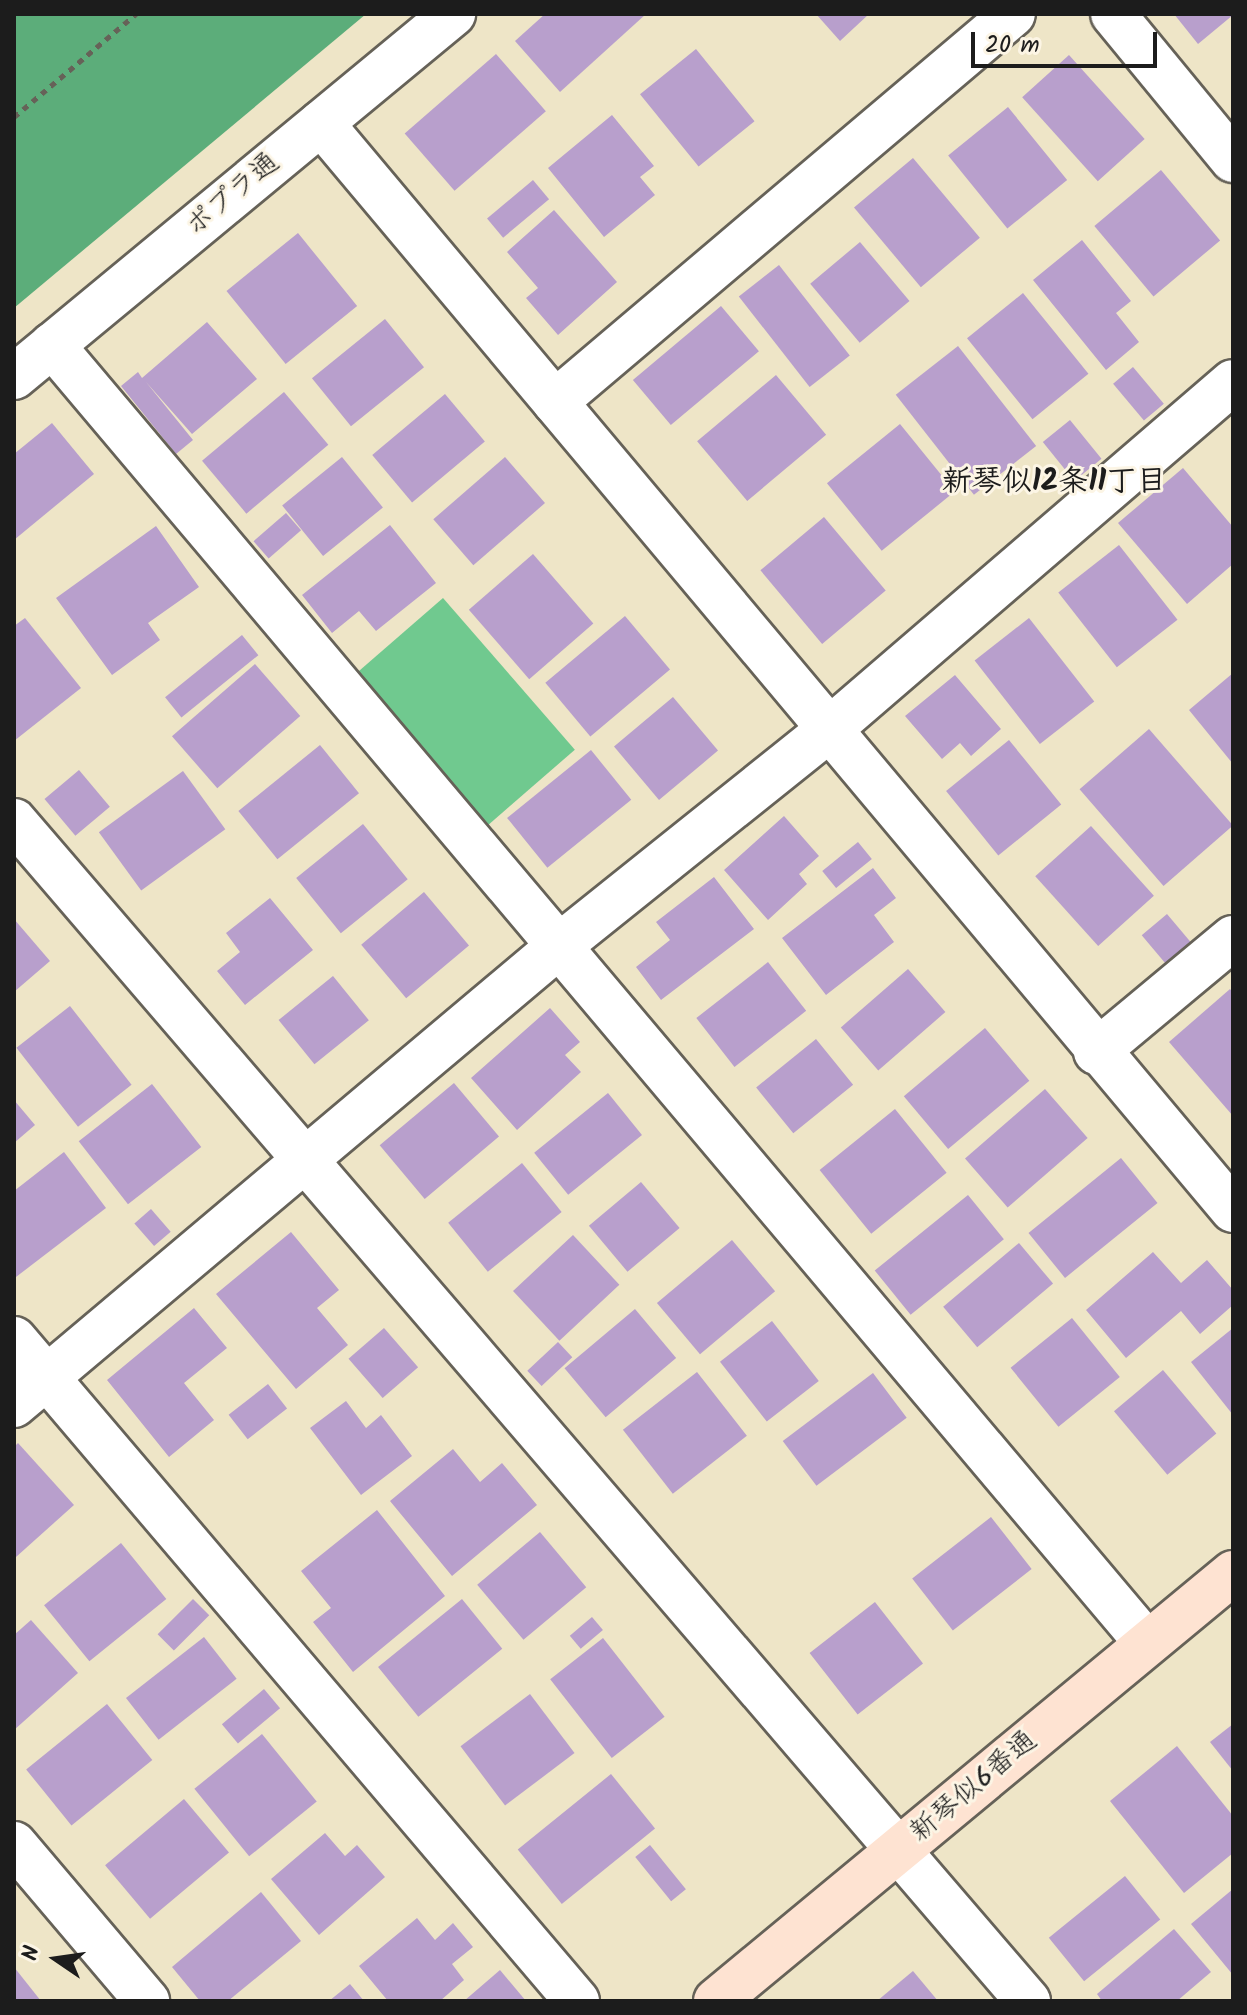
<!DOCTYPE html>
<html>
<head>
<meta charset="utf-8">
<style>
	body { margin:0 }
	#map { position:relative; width:1247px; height:2015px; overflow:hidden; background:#eee5c7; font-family:Kalam,"Klee One",sans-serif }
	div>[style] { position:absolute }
	.green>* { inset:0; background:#70c98f; transform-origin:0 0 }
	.forest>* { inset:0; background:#5cad7a }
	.building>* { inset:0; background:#b89fcc; transform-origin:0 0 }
	.path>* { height:5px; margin-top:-2.5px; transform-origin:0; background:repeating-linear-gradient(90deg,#666258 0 6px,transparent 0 12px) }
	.roads { filter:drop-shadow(2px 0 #666258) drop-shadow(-2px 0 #666258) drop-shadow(0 2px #666258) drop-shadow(0 -2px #666258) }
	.street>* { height:44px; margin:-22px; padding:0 22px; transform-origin:22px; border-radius:22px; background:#fff }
	.secondary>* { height:44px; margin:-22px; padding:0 22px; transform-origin:22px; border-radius:22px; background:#fee3d2 }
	span { translate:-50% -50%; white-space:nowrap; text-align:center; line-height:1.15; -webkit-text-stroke:6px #fcf5e5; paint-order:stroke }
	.street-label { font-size:28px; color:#1c1c1c }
	.neighbourhood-label { font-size:30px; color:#1c1c1c; font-weight:700 }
	.frame { position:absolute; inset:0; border:16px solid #1c1c1c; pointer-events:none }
	.north { position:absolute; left:16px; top:1919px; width:80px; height:80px; -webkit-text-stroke:6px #fcf5e5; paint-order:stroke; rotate:283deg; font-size:22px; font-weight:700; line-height:32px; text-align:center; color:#1c1c1c }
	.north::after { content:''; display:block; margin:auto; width:28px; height:36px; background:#1c1c1c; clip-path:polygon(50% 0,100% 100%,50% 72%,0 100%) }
	.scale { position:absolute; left:971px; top:32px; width:186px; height:36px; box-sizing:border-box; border:4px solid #1c1c1c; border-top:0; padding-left:10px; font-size:24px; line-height:28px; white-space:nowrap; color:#1c1c1c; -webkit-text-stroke:6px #fcf5e5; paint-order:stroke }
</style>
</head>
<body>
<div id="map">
	<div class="green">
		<i style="left:443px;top:598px;width:201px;height:119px;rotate:49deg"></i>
	</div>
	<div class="forest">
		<i style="clip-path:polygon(14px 14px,366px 14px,14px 308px)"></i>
	</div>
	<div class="building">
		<i style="clip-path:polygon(545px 14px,646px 14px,560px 92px,515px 41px)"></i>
		<i style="clip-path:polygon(816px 14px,869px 14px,840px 41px)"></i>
		<i style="clip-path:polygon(1174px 14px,1233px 14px,1233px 15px,1198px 44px)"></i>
		<i style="left:696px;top:49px;width:93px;height:72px;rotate:51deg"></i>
		<i style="left:496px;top:54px;width:76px;height:121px;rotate:49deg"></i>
		<i style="left:1069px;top:55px;width:113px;height:63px;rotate:48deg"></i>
		<i style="left:1008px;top:107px;width:94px;height:77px;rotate:51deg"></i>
		<i style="clip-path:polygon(612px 115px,654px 166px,640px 177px,655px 195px,604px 237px,548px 168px)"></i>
		<i style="left:913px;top:158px;width:104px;height:77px;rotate:50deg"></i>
		<i style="left:1161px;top:170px;width:92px;height:87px;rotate:50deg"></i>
		<i style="left:533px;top:180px;width:25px;height:60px;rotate:50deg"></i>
		<i style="clip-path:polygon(554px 210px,617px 282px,558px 335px,526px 298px,538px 288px,507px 252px)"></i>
		<i style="left:298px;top:233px;width:94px;height:92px;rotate:51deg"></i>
		<i style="clip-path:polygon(1082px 240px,1131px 301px,1116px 313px,1139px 342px,1106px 370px,1033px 280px)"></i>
		<i style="left:860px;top:242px;width:77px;height:65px;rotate:50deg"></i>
		<i style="left:779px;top:265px;width:115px;height:51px;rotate:52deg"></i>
		<i style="left:1023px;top:293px;width:104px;height:72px;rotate:51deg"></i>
		<i style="left:721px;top:306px;width:59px;height:115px;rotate:50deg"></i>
		<i style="left:385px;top:319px;width:62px;height:94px;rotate:51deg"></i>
		<i style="clip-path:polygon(207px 322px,257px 379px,192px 434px,146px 382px,193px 440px,176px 454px,121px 386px,138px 372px,142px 378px)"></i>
		<i style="left:958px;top:346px;width:127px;height:79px;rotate:52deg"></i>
		<i style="left:1133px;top:367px;width:48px;height:26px;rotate:50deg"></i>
		<i style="left:776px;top:375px;width:78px;height:103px;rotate:50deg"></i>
		<i style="left:284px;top:392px;width:69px;height:107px;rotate:50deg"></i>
		<i style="left:445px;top:394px;width:62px;height:95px;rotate:50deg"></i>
		<i style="left:1070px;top:420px;width:50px;height:35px;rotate:51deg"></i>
		<i style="clip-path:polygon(52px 423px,94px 474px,14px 540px,14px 454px)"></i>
		<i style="left:900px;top:424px;width:87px;height:94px;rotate:51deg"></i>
		<i style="left:342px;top:457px;width:65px;height:77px;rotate:51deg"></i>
		<i style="left:505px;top:457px;width:61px;height:95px;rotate:49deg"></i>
		<i style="clip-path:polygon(1183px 468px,1233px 527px,1233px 564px,1187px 604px,1118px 523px)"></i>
		<i style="left:286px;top:513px;width:23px;height:43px;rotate:49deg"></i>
		<i style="left:824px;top:517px;width:96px;height:83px;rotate:50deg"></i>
		<i style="clip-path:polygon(390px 525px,436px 583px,376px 631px,359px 611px,332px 633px,302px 595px)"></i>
		<i style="clip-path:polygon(156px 526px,199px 587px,148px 623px,160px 640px,112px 675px,56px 598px)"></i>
		<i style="left:1119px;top:545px;width:95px;height:77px;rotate:52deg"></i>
		<i style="left:533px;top:554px;width:92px;height:85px;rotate:49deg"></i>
		<i style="left:625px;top:616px;width:70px;height:104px;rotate:50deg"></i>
		<i style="clip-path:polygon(25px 618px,81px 688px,14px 741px,14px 626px)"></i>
		<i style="left:1029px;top:618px;width:106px;height:69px;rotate:52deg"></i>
		<i style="left:242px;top:635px;width:26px;height:99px;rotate:51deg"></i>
		<i style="left:255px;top:664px;width:69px;height:110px;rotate:49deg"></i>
		<i style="clip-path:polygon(1233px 673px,1233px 764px,1189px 710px)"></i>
		<i style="clip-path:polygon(955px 675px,1001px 729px,971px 756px,960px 743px,942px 759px,905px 716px)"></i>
		<i style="left:673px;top:697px;width:70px;height:77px;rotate:50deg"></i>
		<i style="left:1149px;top:729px;width:128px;height:92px;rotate:49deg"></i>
		<i style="left:1009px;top:740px;width:83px;height:81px;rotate:51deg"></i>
		<i style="left:320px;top:745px;width:62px;height:105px;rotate:51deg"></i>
		<i style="left:591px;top:750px;width:64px;height:108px;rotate:51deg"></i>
		<i style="left:79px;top:770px;width:48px;height:45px;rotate:50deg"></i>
		<i style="left:183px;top:771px;width:72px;height:104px;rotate:54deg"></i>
		<i style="clip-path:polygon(784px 816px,819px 856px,799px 874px,807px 884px,768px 920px,724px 870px)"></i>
		<i style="left:363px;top:824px;width:71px;height:86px;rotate:51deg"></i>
		<i style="left:1091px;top:826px;width:94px;height:75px;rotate:48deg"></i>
		<i style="left:858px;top:842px;width:22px;height:46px;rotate:51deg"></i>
		<i style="clip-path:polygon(873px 868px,896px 898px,874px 915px,894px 942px,826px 995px,782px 938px)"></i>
		<i style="clip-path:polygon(714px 877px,754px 929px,661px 1000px,636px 967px,670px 940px,656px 922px)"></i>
		<i style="left:424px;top:892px;width:70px;height:82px;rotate:50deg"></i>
		<i style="clip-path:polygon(270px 898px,313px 950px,245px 1005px,217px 971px,240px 952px,226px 933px)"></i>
		<i style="left:1167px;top:914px;width:38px;height:33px;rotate:50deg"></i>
		<i style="clip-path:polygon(14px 919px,50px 961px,14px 992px)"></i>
		<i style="left:768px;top:962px;width:62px;height:91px;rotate:52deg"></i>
		<i style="left:908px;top:969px;width:57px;height:89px;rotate:49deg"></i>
		<i style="left:333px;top:976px;width:57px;height:70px;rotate:51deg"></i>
		<i style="clip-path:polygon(1230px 989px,1233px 993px,1233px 1116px,1169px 1042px)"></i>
		<i style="left:70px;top:1006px;width:100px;height:68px;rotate:52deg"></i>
		<i style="clip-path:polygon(550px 1008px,580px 1042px,565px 1055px,581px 1072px,517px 1130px,471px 1078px)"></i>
		<i style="left:985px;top:1028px;width:69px;height:106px;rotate:50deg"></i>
		<i style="left:816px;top:1039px;width:59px;height:77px;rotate:51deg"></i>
		<i style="left:454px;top:1083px;width:70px;height:97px;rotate:50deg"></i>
		<i style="left:152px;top:1084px;width:80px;height:93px;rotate:52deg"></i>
		<i style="left:1045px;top:1089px;width:65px;height:106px;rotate:49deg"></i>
		<i style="left:608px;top:1093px;width:54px;height:95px;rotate:51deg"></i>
		<i style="clip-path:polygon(14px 1100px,35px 1125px,14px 1143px)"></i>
		<i style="left:895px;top:1109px;width:82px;height:97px;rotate:51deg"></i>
		<i style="clip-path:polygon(64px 1152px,106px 1208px,16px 1277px,14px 1191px)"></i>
		<i style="left:1121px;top:1158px;width:58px;height:119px;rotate:51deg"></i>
		<i style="left:522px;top:1163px;width:63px;height:95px;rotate:51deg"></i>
		<i style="left:641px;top:1182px;width:60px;height:68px;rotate:50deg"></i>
		<i style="left:968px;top:1195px;width:57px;height:120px;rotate:51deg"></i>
		<i style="left:151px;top:1209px;width:30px;height:22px;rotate:49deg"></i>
		<i style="clip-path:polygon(291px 1232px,339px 1290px,317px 1308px,348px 1345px,296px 1389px,216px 1294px)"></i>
		<i style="left:573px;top:1235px;width:68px;height:82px;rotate:47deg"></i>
		<i style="left:732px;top:1240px;width:67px;height:98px;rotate:50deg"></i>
		<i style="left:1019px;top:1243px;width:53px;height:99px;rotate:50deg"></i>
		<i style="clip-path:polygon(1153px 1252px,1181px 1283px,1207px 1260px,1233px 1290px,1233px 1305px,1200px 1334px,1181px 1311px,1126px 1358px,1086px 1310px)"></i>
		<i style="clip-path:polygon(194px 1308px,227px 1348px,184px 1383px,214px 1420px,169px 1457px,107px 1380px)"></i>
		<i style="left:635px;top:1309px;width:64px;height:92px;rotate:50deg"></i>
		<i style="left:1072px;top:1318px;width:76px;height:79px;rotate:51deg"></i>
		<i style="left:772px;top:1321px;width:76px;height:66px;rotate:52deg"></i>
		<i style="left:384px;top:1328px;width:52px;height:47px;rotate:49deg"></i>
		<i style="clip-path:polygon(1233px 1328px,1233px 1415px,1191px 1362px)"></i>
		<i style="left:558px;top:1342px;width:21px;height:42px;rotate:47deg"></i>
		<i style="left:1163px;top:1370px;width:83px;height:64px;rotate:50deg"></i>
		<i style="left:697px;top:1372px;width:81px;height:94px;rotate:52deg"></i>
		<i style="left:873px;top:1373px;width:56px;height:113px;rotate:53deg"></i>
		<i style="left:268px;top:1384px;width:31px;height:50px;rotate:52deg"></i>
		<i style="clip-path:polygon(346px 1401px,366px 1428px,381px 1415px,412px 1456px,361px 1495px,310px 1428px)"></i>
		<i style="clip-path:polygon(18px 1443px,74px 1505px,16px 1557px,14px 1447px)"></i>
		<i style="clip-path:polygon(453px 1449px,480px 1482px,502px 1463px,537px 1505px,452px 1576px,390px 1501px)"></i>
		<i style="clip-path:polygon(377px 1510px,445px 1596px,353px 1672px,313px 1622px,331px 1608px,301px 1571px)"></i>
		<i style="left:991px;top:1517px;width:66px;height:100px;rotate:52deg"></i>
		<i style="left:540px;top:1532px;width:72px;height:82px;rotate:50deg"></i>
		<i style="left:121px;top:1543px;width:72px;height:99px;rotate:51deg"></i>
		<i style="left:193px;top:1599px;width:23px;height:50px;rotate:45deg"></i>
		<i style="left:462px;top:1599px;width:64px;height:108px;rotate:51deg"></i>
		<i style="left:875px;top:1602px;width:78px;height:83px;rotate:52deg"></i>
		<i style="left:592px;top:1617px;width:17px;height:29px;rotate:50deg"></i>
		<i style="clip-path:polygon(31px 1620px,78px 1673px,14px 1730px,14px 1635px)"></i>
		<i style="left:204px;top:1637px;width:53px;height:99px;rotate:52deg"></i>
		<i style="left:603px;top:1638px;width:100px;height:67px;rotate:52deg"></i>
		<i style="left:264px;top:1689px;width:25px;height:55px;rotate:50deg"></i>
		<i style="left:530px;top:1694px;width:74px;height:87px;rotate:53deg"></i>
		<i style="left:107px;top:1704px;width:72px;height:104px;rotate:51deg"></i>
		<i style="clip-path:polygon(1233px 1724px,1233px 1771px,1210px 1742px)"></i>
		<i style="left:262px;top:1734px;width:87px;height:87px;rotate:51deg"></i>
		<i style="clip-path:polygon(1177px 1746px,1233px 1816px,1233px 1853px,1184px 1893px,1110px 1801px)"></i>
		<i style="left:611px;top:1774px;width:70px;height:120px;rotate:51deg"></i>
		<i style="left:184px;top:1799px;width:70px;height:103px;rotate:50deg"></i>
		<i style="clip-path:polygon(325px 1833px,345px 1856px,357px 1845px,385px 1877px,319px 1935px,271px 1879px)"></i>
		<i style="left:650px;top:1845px;width:57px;height:19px;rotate:51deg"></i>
		<i style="left:1125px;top:1876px;width:56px;height:98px;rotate:51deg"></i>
		<i style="clip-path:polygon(1233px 1889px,1233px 1975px,1191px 1924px)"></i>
		<i style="clip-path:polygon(261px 1892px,301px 1941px,228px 2001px,200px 2001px,172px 1967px)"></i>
		<i style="clip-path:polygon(417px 1918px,435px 1940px,453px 1923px,473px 1947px,452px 1964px,464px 1980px,440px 2001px,388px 2001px,359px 1966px)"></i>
		<i style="clip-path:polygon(1174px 1929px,1211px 1972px,1177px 2001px,1102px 2001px,1097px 1994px)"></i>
		<i style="clip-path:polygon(14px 1967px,41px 2001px,14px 2001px)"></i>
		<i style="clip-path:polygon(500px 1970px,526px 2001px,464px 2001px)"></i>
		<i style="clip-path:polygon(913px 1971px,938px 2001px,877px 2001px)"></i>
		<i style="clip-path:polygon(350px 1984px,364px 2001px,329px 2001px)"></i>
	</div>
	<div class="path">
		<i style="left:14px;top:117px;width:160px;rotate:-40.2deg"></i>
	</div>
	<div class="roads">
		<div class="street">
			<i style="left:1113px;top:14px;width:189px;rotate:50.6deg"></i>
			<i style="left:321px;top:123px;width:1419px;rotate:50deg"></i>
			<i style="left:52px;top:345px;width:1698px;rotate:49.85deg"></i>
			<i style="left:14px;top:377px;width:570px;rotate:-39.59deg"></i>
			<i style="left:555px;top:402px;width:600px;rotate:-40.27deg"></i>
			<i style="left:14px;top:821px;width:1556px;rotate:49.33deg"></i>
			<i style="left:1096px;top:1052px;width:178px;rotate:-39.8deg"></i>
			<i style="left:14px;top:1339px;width:869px;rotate:49.62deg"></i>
			<i style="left:14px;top:1405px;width:713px;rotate:-40.1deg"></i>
			<i style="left:559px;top:946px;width:349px;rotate:-38.7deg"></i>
			<i style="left:831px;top:728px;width:530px;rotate:-40.72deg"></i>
			<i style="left:14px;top:1844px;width:206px;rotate:49.7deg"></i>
		</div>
		<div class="secondary">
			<i style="left:716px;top:2001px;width:671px;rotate:-39.62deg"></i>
		</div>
	</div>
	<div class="street-label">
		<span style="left:233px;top:195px;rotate:-40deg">ポプラ通</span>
		<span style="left:974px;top:1787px;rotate:-40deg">新琴似6番通</span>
	</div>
	<div class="neighbourhood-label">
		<span style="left:1054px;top:482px">新琴似12条11丁目</span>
	</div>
	<div class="frame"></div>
	<div class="north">N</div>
	<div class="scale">20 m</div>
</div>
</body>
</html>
